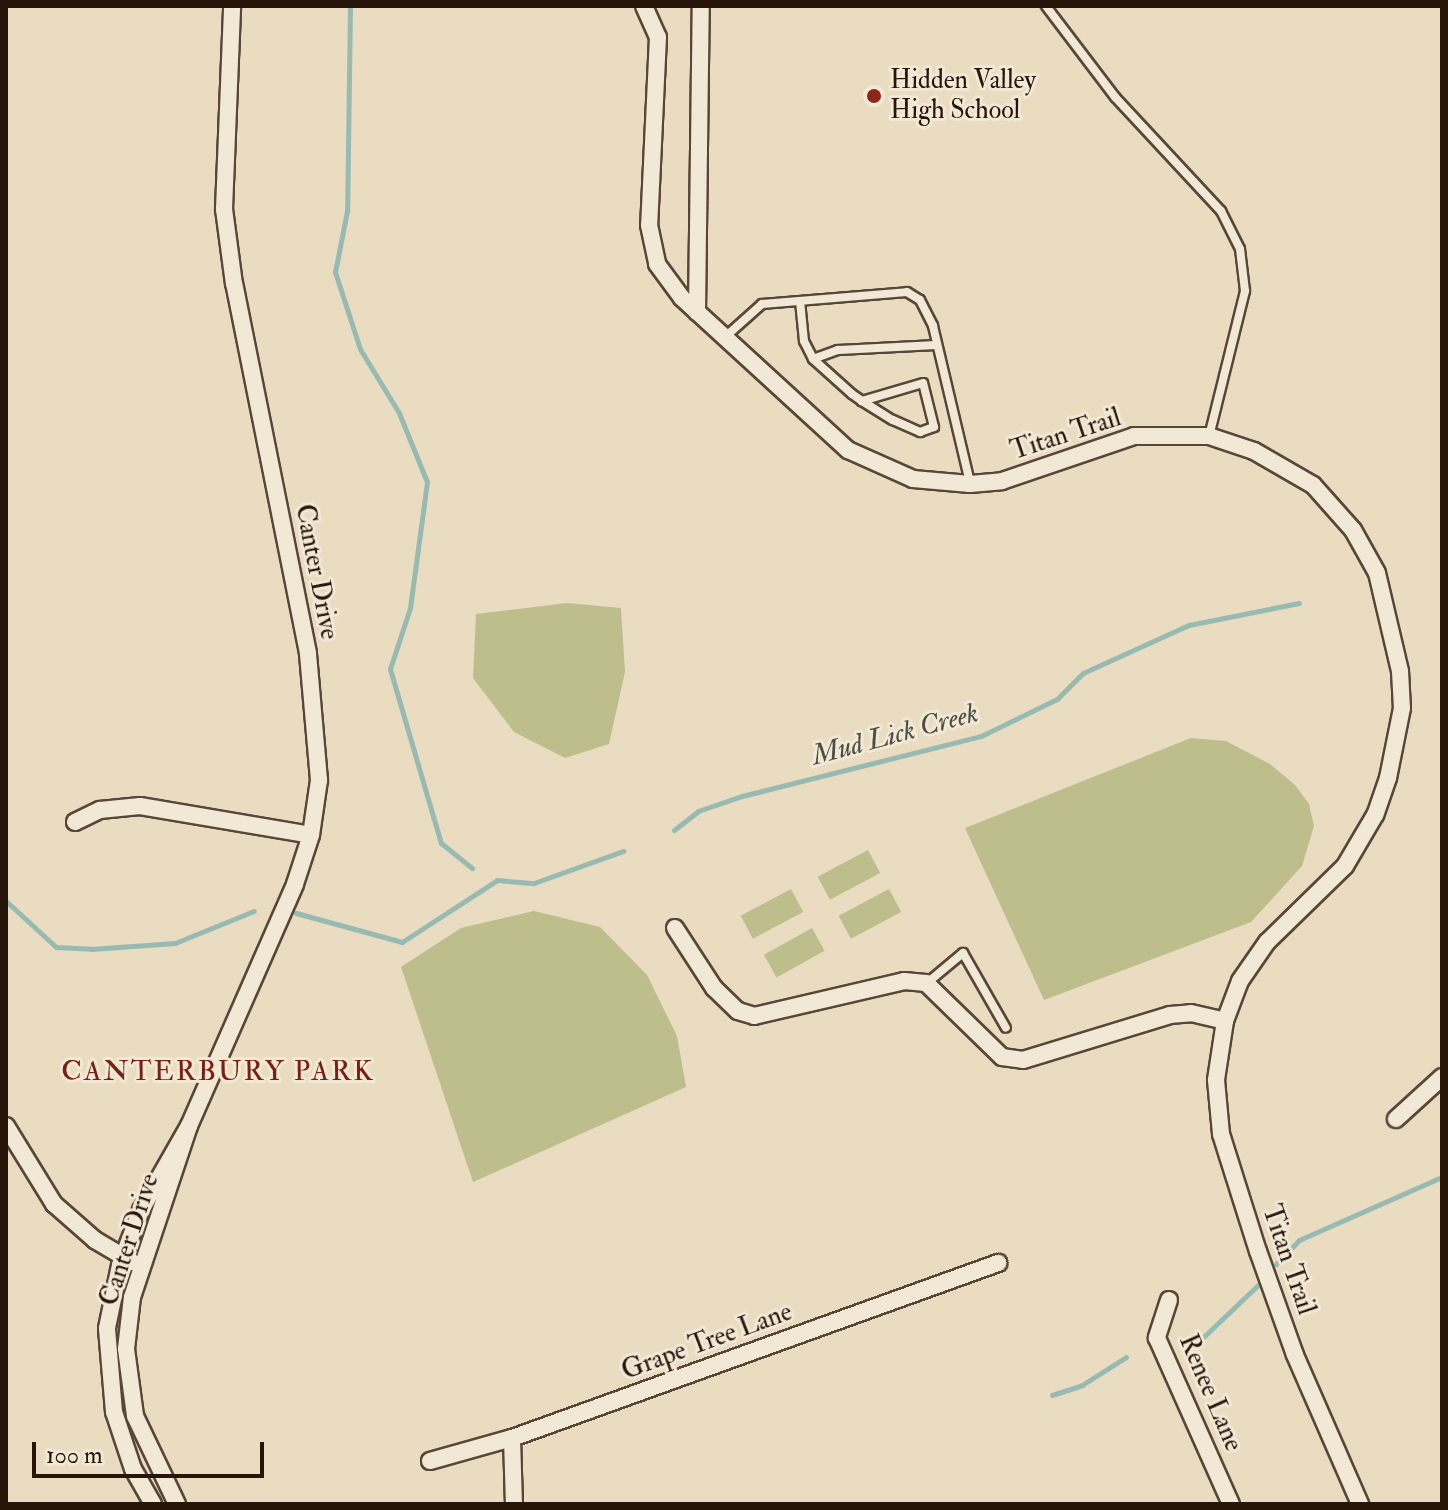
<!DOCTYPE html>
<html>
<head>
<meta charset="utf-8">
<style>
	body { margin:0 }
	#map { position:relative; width:1448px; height:1510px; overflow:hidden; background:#e9dcc0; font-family:"IM FELL Double Pica",serif }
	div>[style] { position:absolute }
	.green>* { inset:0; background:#bebe8d; transform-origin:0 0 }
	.stream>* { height:5px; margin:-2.5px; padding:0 2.5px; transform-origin:2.5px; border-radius:2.5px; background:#97bbb3 }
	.roads { filter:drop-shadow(2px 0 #584737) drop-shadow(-2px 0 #584737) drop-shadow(0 2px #584737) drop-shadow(0 -2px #584737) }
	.lane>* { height:8px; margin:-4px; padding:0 4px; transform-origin:4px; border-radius:4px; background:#f1e8d6 }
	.street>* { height:16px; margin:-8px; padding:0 8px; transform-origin:8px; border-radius:8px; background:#f1e8d6 }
	.dots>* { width:22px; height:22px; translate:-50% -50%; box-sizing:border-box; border:4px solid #f1e8d6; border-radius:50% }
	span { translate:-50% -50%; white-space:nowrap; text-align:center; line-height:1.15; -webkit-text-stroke:6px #f1e8d6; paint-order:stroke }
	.poi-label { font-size:26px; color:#271509 }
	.left { translate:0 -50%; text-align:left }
	.street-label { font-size:26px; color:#271509 }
	.water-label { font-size:28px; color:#4e4f44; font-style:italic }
	.neighbourhood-label { font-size:28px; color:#7a1f14; letter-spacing:2px }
	.frame { position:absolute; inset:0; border:8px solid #271509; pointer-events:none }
	.scale { position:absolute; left:32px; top:1442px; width:232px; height:36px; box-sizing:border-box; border:4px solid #271509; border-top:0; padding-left:10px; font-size:24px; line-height:28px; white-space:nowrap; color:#271509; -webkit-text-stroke:6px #f1e8d6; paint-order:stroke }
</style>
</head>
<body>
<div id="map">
	<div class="green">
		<i style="clip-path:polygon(567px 603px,621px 608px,625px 672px,609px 744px,565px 758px,514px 732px,473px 678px,476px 614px)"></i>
		<i style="clip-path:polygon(1191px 738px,1226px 741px,1270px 764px,1295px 785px,1309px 804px,1314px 826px,1302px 866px,1251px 922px,1044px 1000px,965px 828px)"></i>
		<i style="left:868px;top:850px;width:26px;height:57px;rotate:62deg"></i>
		<i style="left:791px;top:889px;width:26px;height:57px;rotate:62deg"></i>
		<i style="left:889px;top:889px;width:26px;height:57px;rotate:62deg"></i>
		<i style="clip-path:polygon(534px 911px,600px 927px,647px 975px,677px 1036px,686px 1087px,473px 1182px,401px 967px,461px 928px)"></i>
		<i style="left:812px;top:928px;width:26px;height:55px;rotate:61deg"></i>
	</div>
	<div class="stream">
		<i style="left:350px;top:6px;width:205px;rotate:90.8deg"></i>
		<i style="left:347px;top:211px;width:62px;rotate:101.1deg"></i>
		<i style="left:335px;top:272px;width:81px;rotate:72deg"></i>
		<i style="left:360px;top:349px;width:75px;rotate:58.6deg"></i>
		<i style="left:399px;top:413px;width:74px;rotate:67.9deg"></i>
		<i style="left:427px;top:482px;width:127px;rotate:97.7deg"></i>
		<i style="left:410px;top:608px;width:64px;rotate:108.2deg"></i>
		<i style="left:390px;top:669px;width:181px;rotate:73.7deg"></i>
		<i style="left:441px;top:843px;width:40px;rotate:39deg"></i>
		<i style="left:674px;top:830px;width:31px;rotate:-38deg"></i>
		<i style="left:698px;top:811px;width:46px;rotate:-18.8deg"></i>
		<i style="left:742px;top:796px;width:246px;rotate:-14.1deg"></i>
		<i style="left:981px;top:736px;width:85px;rotate:-26deg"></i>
		<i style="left:1057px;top:699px;width:37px;rotate:-45deg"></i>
		<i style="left:1083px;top:673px;width:116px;rotate:-24.4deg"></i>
		<i style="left:1189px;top:625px;width:112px;rotate:-11.3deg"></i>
		<i style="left:6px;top:901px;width:68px;rotate:42.6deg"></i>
		<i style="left:56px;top:947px;width:35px;rotate:3deg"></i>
		<i style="left:91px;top:949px;width:84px;rotate:-4.1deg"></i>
		<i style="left:175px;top:943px;width:85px;rotate:-22.1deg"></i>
		<i style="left:296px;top:913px;width:110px;rotate:15.3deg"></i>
		<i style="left:402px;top:942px;width:113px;rotate:-33.1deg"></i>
		<i style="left:497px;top:880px;width:37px;rotate:5deg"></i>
		<i style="left:534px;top:883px;width:95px;rotate:-19.8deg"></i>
		<i style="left:1276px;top:1264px;width:33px;rotate:-46deg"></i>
		<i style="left:1299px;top:1240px;width:156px;rotate:-23.8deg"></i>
		<i style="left:1186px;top:1348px;width:9px;rotate:-18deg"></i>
		<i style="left:1195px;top:1345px;width:87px;rotate:-43.6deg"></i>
		<i style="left:1052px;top:1395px;width:32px;rotate:-18deg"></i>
		<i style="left:1082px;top:1385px;width:52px;rotate:-32.5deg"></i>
	</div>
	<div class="roads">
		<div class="lane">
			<i style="left:1046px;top:6px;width:114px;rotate:52.8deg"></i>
			<i style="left:1115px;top:97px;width:156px;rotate:47.1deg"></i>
			<i style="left:1221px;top:211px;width:42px;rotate:63.4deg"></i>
			<i style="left:1240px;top:249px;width:42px;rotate:83.2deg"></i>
			<i style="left:1245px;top:291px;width:149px;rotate:103.9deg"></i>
			<i style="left:800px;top:301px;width:40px;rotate:84.3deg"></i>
			<i style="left:804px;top:341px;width:20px;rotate:63deg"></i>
			<i style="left:813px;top:359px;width:52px;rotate:41.9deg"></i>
			<i style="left:852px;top:394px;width:12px;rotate:35deg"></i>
			<i style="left:862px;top:401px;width:36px;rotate:32deg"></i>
			<i style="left:893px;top:420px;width:30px;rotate:24deg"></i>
			<i style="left:920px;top:432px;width:15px;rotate:-20deg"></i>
			<i style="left:934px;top:427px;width:45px;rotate:-104deg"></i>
			<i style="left:923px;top:383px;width:64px;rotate:163.6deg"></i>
			<i style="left:724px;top:338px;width:51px;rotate:-41.8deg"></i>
			<i style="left:762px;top:304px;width:145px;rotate:-4.7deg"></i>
			<i style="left:907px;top:292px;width:15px;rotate:32deg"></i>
			<i style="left:920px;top:300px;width:29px;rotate:63deg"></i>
			<i style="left:933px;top:326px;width:161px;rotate:76.7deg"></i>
			<i style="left:813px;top:359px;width:27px;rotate:-20deg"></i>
			<i style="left:838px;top:350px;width:99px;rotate:-2.9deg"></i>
			<i style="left:927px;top:983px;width:47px;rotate:-39.8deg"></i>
			<i style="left:963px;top:953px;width:86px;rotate:60.2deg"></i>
		</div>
		<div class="street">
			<i style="left:644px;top:6px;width:34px;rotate:66deg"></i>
			<i style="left:658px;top:37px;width:188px;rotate:92.7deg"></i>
			<i style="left:649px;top:225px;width:40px;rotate:78deg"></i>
			<i style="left:657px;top:264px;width:42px;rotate:53.7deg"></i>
			<i style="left:682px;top:298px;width:225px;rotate:42.5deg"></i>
			<i style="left:848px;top:450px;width:71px;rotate:24deg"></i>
			<i style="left:913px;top:479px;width:57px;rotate:5deg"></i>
			<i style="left:970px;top:484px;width:32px;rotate:-5deg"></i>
			<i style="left:1002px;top:481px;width:139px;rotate:-18.8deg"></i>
			<i style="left:1134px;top:436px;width:75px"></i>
			<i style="left:1209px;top:436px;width:47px;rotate:18.4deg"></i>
			<i style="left:1254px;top:451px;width:68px;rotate:30deg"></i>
			<i style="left:1313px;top:485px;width:60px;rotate:48.4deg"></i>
			<i style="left:1353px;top:530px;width:49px;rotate:60.8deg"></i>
			<i style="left:1377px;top:573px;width:101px;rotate:76.8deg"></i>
			<i style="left:1400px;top:671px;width:37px;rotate:87deg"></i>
			<i style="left:1402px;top:708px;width:71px;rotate:101.3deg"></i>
			<i style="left:1388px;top:778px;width:39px;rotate:109deg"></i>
			<i style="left:1375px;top:815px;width:59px;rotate:120.5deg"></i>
			<i style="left:1345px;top:866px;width:109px;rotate:135.7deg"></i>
			<i style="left:1267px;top:942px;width:47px;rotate:124.7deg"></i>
			<i style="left:1240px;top:981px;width:43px;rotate:110.6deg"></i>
			<i style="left:1225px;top:1021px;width:60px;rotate:98.7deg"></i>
			<i style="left:1216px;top:1080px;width:54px;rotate:84.7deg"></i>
			<i style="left:1221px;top:1134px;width:123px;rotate:72.5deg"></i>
			<i style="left:1258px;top:1251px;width:110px;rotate:70.4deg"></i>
			<i style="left:1295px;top:1355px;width:163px;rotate:66.4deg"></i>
			<i style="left:697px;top:312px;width:306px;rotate:-89.3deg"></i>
			<i style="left:75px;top:822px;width:28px;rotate:-26deg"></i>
			<i style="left:100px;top:810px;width:40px;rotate:-5.7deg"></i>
			<i style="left:140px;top:806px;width:173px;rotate:9.6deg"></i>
			<i style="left:675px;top:928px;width:72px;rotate:57deg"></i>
			<i style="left:714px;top:988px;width:33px;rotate:44deg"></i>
			<i style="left:738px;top:1011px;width:17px;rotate:17deg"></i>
			<i style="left:754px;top:1016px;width:154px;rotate:-13.1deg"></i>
			<i style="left:904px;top:981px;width:22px;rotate:5deg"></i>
			<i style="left:926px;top:983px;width:106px;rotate:44.2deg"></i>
			<i style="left:1002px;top:1057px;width:21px;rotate:8deg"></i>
			<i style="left:1023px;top:1060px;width:154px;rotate:-17deg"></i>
			<i style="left:1170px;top:1015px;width:21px;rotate:-5deg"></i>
			<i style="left:1191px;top:1013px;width:35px;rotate:13deg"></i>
			<i style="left:1396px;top:1119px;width:62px;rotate:-42.4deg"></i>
			<i style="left:6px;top:1126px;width:92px;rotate:58.4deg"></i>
			<i style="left:54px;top:1204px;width:55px;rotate:41.3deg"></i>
			<i style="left:95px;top:1240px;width:43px;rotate:30.7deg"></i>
			<i style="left:189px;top:1126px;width:264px;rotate:-66.3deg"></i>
			<i style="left:295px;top:884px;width:52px;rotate:-71.9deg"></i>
			<i style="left:311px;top:835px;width:56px;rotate:-81.7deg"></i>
			<i style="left:319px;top:780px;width:127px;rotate:-95deg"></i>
			<i style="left:308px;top:653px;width:376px;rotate:-101.3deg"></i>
			<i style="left:234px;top:284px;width:76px;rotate:-97.6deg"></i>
			<i style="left:224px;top:209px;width:203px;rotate:-87.7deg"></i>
			<i style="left:1169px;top:1300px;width:40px;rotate:108deg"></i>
			<i style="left:1157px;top:1338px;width:182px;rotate:66deg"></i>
			<i style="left:512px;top:1438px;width:66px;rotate:88.3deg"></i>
			<i style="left:430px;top:1461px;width:85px;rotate:-15.7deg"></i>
			<i style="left:512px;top:1438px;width:517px;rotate:-19.8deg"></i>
			<i style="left:153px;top:1504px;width:40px;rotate:-119.7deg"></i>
			<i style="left:133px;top:1469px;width:60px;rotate:-108.4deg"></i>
			<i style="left:114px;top:1412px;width:84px;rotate:-94.8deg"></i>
			<i style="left:107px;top:1328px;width:64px;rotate:-78.3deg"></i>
			<i style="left:120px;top:1265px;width:59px;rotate:-69.1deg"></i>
			<i style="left:141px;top:1210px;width:97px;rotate:-60.3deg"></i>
			<i style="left:189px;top:1126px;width:180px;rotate:108.4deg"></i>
			<i style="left:132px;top:1297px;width:52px;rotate:96.6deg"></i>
			<i style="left:126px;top:1349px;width:68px;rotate:82.3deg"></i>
			<i style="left:135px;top:1416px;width:98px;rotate:64.5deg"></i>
		</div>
	</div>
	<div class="dots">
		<i style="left:874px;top:96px;background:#8f2418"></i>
	</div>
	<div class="poi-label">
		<span class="left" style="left:890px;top:96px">Hidden Valley<br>High School</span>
	</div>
	<div class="street-label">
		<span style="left:1066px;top:435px;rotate:-18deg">Titan Trail</span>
		<span style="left:316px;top:572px;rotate:79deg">Canter Drive</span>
		<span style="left:130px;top:1240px;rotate:-72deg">Canter Drive</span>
		<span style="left:1288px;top:1260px;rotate:71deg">Titan Trail</span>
		<span style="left:707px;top:1342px;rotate:-20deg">Grape Tree Lane</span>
		<span style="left:1210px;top:1393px;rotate:67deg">Renee Lane</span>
	</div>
	<div class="water-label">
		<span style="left:895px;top:735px;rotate:-15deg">Mud Lick Creek</span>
	</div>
	<div class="neighbourhood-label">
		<span style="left:218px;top:1072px">CANTERBURY PARK</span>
	</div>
	<div class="frame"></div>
	<div class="scale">100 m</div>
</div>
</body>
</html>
